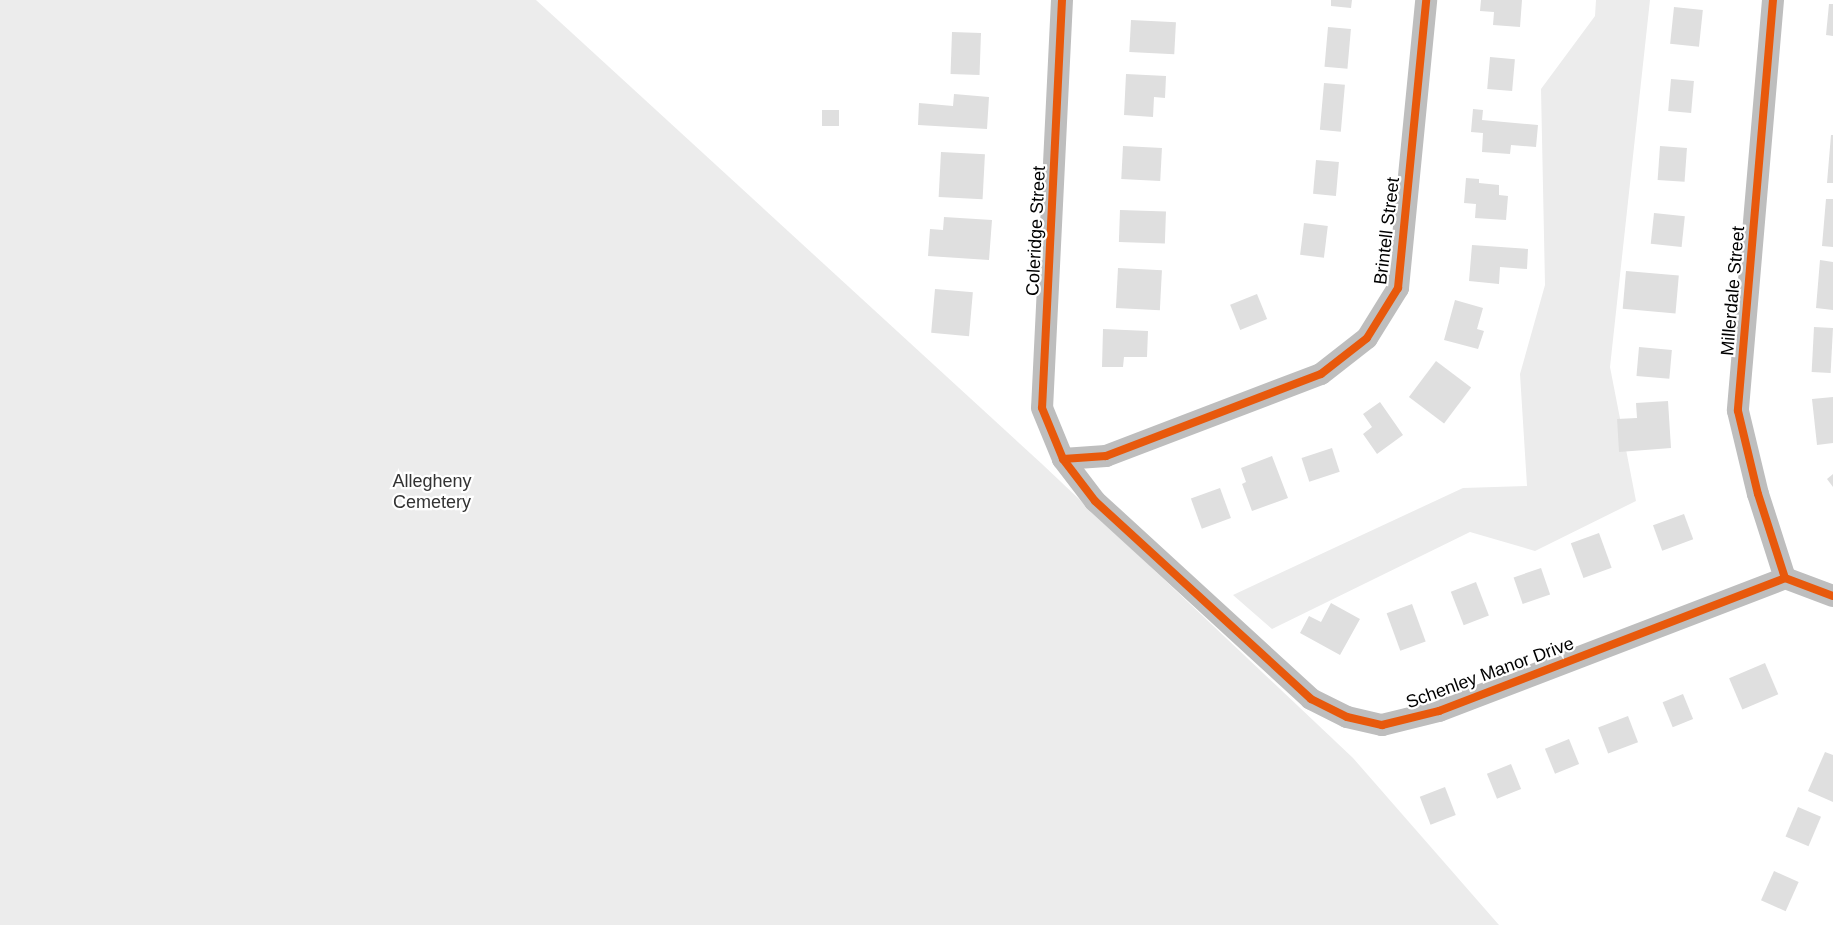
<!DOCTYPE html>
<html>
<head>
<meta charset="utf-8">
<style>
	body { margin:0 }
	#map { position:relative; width:1833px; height:925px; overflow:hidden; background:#fff; font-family:Arial,sans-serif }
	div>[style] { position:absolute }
	.green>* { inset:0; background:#ececec }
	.building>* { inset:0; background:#dfdfdf; transform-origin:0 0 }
	.minor>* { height:22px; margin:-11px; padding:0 11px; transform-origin:11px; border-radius:11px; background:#bebebe }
	.cycleway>* { height:8px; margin:-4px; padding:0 4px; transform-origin:4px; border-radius:4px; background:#e8590c }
	span { translate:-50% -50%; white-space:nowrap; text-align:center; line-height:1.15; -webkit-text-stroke:4.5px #fff; paint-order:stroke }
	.street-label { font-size:18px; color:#000 }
	.park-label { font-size:18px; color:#333 }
</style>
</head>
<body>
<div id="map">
	<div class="green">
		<i style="clip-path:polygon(0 0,536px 0,1042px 464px,1353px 758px,1499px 925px,0 925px)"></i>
		<i style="clip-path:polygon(1596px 0,1650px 0,1610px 367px,1636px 501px,1535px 551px,1470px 532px,1272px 629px,1233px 595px,1463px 488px,1527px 486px,1520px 374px,1545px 285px,1541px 89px,1595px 16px)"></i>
	</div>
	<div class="building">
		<i style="clip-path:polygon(1331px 0,1352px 0,1351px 8px,1331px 6px)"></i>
		<i style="clip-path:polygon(1481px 0,1522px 0,1520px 27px,1493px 25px,1494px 12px,1480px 11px)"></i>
		<i style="clip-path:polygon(1829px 4px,1833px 4px,1833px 36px,1826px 35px)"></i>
		<i style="left:1674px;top:7px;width:29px;height:37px;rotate:6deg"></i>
		<i style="left:1131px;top:20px;width:45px;height:32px;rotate:3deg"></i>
		<i style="left:1328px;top:27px;width:23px;height:40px;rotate:5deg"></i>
		<i style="left:952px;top:32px;width:29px;height:42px;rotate:2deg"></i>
		<i style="left:1490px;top:57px;width:25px;height:32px;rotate:5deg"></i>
		<i style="clip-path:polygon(1126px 74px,1166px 76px,1165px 98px,1154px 97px,1153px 117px,1124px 115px)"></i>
		<i style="left:1671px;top:79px;width:23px;height:32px;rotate:5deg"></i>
		<i style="left:1324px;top:83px;width:21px;height:47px;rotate:5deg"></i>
		<i style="clip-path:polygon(954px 94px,989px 97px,987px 129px,918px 125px,919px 103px,953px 106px)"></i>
		<i style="clip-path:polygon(1473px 109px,1483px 110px,1482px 120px,1538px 125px,1536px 147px,1511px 145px,1510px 154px,1482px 152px,1483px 133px,1471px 132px)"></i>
		<i style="left:822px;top:110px;width:17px;height:16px"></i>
		<i style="clip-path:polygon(1831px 135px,1833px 135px,1833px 183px,1827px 183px)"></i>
		<i style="left:1123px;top:146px;width:39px;height:33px;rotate:3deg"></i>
		<i style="left:1660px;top:146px;width:27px;height:34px;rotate:4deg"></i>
		<i style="left:941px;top:152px;width:44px;height:45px;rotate:3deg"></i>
		<i style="left:1316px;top:160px;width:23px;height:34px;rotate:5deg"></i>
		<i style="clip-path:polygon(1466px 178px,1479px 179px,1479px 183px,1499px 185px,1499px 195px,1508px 196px,1506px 220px,1475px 218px,1476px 204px,1464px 203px)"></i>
		<i style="clip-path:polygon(1826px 199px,1833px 199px,1833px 247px,1822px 246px)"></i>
		<i style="left:1120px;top:210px;width:46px;height:32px;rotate:2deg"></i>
		<i style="left:1654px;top:213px;width:31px;height:31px;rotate:6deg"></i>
		<i style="clip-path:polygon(944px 217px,992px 220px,989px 260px,928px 256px,930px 229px,943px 230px)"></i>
		<i style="left:1304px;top:223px;width:24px;height:32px;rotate:7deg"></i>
		<i style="clip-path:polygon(1472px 245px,1528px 249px,1527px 269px,1500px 267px,1499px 284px,1469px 281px)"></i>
		<i style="clip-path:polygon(1820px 260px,1833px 262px,1833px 310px,1816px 308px)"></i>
		<i style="left:1118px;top:268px;width:44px;height:40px;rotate:3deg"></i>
		<i style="left:1626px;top:271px;width:53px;height:38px;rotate:5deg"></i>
		<i style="left:935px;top:289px;width:38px;height:44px;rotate:5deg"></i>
		<i style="left:1257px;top:294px;width:27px;height:29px;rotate:68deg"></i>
		<i style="clip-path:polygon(1455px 300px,1483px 308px,1477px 329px,1484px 331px,1478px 349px,1444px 340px)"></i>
		<i style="left:1814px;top:327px;width:19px;height:45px;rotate:3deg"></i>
		<i style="clip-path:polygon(1103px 329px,1148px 331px,1147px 357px,1124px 357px,1123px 367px,1102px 367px)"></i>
		<i style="left:1639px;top:347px;width:33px;height:29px;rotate:5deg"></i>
		<i style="left:1436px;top:361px;width:44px;height:45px;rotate:37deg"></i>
		<i style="clip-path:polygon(1833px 397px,1833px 443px,1817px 445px,1812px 399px)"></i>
		<i style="clip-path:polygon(1668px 401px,1671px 448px,1619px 452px,1617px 419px,1637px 418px,1636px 403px)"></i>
		<i style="clip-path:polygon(1380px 402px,1403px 435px,1377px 454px,1363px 434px,1372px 427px,1363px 414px)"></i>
		<i style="left:1332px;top:448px;width:25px;height:32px;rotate:72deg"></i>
		<i style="clip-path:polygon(1272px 456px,1288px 498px,1252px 511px,1242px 484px,1246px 482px,1241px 468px)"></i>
		<i style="clip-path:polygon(1833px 474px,1833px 487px,1827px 479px)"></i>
		<i style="left:1220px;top:488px;width:32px;height:31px;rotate:70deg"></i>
		<i style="left:1684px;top:514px;width:27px;height:33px;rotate:70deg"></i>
		<i style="left:1599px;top:533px;width:37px;height:30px;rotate:70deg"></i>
		<i style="left:1541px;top:568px;width:28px;height:29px;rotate:71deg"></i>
		<i style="left:1476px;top:582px;width:36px;height:27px;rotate:69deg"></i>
		<i style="clip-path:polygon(1331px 603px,1360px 619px,1340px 655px,1300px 633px,1309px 616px,1321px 622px)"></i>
		<i style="left:1412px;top:604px;width:40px;height:27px;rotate:70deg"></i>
		<i style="left:1765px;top:663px;width:34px;height:39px;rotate:67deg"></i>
		<i style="left:1683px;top:694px;width:27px;height:22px;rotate:68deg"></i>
		<i style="left:1628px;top:716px;width:28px;height:32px;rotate:69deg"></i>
		<i style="left:1569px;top:739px;width:27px;height:26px;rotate:68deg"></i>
		<i style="clip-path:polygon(1825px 752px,1833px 755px,1833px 802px,1808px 791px)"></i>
		<i style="left:1511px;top:764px;width:27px;height:26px;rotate:68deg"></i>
		<i style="left:1445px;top:787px;width:30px;height:27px;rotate:69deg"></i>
		<i style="left:1798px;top:807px;width:25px;height:32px;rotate:23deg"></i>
		<i style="left:1774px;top:871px;width:27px;height:32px;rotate:24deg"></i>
	</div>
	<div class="minor">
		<i style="left:1062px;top:0;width:408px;rotate:92.8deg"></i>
		<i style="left:1042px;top:408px;width:55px;rotate:67.6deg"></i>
		<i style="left:1063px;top:459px;width:53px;rotate:52.7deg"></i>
		<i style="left:1095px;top:501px;width:293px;rotate:42.5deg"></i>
		<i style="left:1311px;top:699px;width:40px;rotate:26.6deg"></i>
		<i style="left:1347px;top:717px;width:36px;rotate:13deg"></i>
		<i style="left:1382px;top:725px;width:59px;rotate:-13.8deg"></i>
		<i style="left:1439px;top:711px;width:371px;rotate:-21deg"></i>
		<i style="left:1785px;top:578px;width:51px;rotate:20.6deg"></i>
		<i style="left:1773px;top:0;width:412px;rotate:94.9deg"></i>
		<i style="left:1738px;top:411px;width:85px;rotate:76.5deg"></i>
		<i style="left:1758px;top:494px;width:88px;rotate:72.2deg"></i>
		<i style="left:1063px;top:459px;width:43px;rotate:-4deg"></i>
		<i style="left:1106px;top:456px;width:230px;rotate:-20.9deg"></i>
		<i style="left:1321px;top:374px;width:58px;rotate:-38deg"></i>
		<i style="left:1367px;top:338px;width:59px;rotate:-58.2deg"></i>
		<i style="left:1398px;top:288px;width:289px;rotate:-84.4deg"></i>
	</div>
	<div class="cycleway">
		<i style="left:1062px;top:0;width:408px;rotate:92.8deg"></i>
		<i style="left:1042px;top:408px;width:55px;rotate:67.6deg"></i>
		<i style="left:1063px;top:459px;width:53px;rotate:52.7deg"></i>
		<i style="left:1095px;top:501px;width:293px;rotate:42.5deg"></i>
		<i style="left:1311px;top:699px;width:40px;rotate:26.6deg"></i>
		<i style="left:1347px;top:717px;width:36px;rotate:13deg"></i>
		<i style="left:1382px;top:725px;width:59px;rotate:-13.8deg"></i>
		<i style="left:1439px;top:711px;width:371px;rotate:-21deg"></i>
		<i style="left:1785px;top:578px;width:51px;rotate:20.6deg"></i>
		<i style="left:1773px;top:0;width:412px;rotate:94.9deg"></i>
		<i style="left:1738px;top:411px;width:85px;rotate:76.5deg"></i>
		<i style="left:1758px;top:494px;width:88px;rotate:72.2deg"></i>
		<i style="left:1063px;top:459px;width:43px;rotate:-4deg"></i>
		<i style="left:1106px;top:456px;width:230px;rotate:-20.9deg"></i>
		<i style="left:1321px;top:374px;width:58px;rotate:-38deg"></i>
		<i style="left:1367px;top:338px;width:59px;rotate:-58.2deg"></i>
		<i style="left:1398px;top:288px;width:289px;rotate:-84.4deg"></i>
	</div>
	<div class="street-label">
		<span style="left:1036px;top:231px;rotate:-87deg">Coleridge Street</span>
		<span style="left:1387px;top:231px;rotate:-83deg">Brintell Street</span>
		<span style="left:1733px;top:291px;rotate:-85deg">Millerdale Street</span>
		<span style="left:1490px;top:673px;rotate:-20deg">Schenley Manor Drive</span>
	</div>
	<div class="park-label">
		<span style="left:432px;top:492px">Allegheny<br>Cemetery</span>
	</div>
</div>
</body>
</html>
